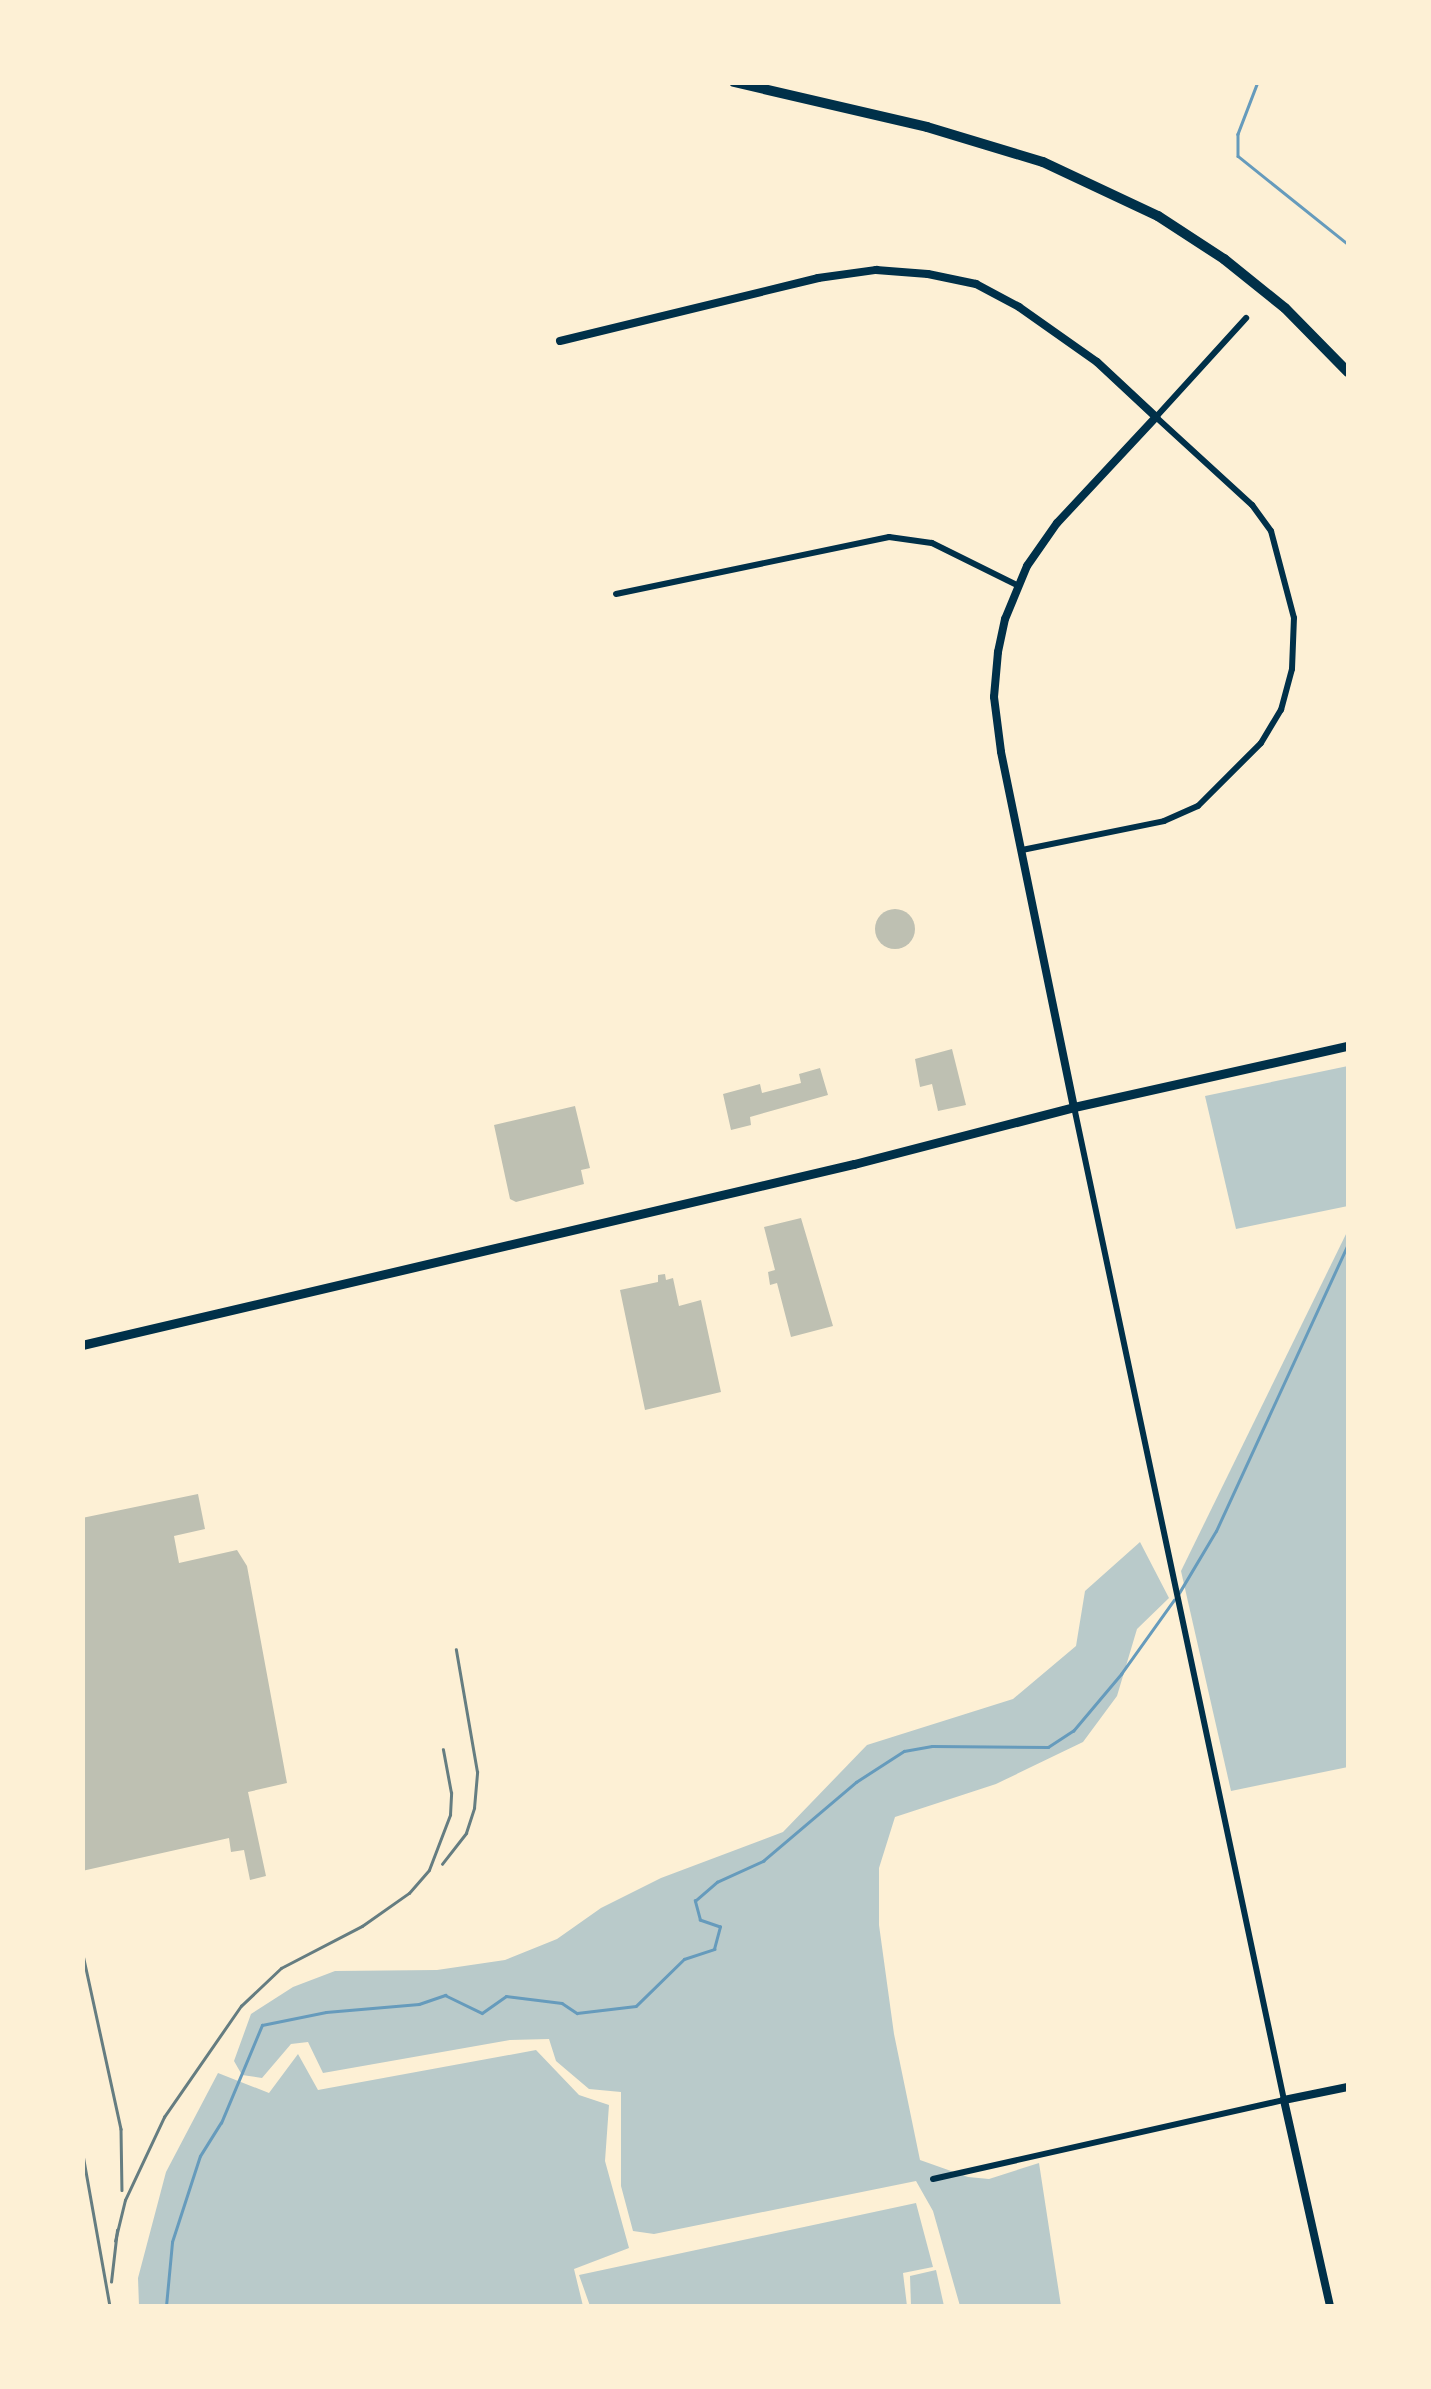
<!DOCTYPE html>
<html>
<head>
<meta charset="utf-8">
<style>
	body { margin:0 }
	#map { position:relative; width:1431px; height:2389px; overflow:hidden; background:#fdf0d5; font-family:Jost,sans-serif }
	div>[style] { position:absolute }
	.green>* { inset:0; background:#b9caca }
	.stream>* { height:2.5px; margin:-1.25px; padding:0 1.25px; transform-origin:1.25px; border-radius:1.25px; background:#669bbc }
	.building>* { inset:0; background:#bec0b2 }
	.round { border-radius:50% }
	.minor>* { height:6px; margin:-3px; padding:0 3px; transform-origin:3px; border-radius:3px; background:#003049 }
	.tertiary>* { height:8px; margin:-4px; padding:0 4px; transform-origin:4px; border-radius:4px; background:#003049 }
	.secondary>* { height:9px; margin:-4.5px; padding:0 4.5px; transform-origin:4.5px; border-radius:4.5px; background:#003049 }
	.trunk>* { height:10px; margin:-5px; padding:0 5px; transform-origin:5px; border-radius:5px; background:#003049 }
	.rail>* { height:2.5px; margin:-1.25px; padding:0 1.25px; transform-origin:1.25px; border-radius:1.25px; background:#657d81 }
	span { translate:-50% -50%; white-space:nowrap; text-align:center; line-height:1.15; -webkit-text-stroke:8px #fdf0d5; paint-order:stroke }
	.frame { position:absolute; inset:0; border:85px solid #fdf0d5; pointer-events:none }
</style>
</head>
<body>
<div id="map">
	<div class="green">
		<i style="clip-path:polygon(1348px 1066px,1348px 1206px,1236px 1229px,1205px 1096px)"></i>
		<i style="clip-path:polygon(1348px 1230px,1348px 1767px,1231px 1791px,1181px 1571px)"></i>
		<i style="clip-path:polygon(1140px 1542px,1169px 1598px,1137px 1629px,1117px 1696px,1083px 1742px,996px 1784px,895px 1817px,879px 1868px,879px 1925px,894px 2034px,920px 2160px,968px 2177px,989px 2179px,1039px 2163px,1061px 2306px,960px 2306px,933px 2211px,916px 2181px,654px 2234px,633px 2231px,621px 2186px,621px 2092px,589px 2089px,556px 2061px,549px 2039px,510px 2040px,323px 2073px,308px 2042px,291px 2044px,262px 2078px,242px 2075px,234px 2061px,251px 2014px,293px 1987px,335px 1971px,437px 1970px,505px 1960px,557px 1939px,601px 1908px,661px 1878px,783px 1832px,867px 1745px,1013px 1699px,1076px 1646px,1085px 1591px)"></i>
		<i style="clip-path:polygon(536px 2050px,579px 2095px,609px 2105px,605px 2161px,629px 2248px,574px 2269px,583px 2306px,139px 2306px,138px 2278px,166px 2172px,218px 2073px,269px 2093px,298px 2054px,318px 2090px)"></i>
		<i style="clip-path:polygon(916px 2203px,933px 2267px,903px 2273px,907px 2306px,590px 2306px,579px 2275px)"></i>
		<i style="clip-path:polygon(936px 2270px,944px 2306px,911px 2306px,910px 2276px)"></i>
	</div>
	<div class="stream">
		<i style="left:1258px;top:82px;width:56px;rotate:111deg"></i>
		<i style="left:1238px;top:134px;width:22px;rotate:90deg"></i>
		<i style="left:1238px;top:156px;width:141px;rotate:38.7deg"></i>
		<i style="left:1179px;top:1593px;width:72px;rotate:-59.2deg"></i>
		<i style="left:1216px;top:1531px;width:316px;rotate:-65.3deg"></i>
		<i style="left:166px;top:2306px;width:64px;rotate:-84.6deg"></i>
		<i style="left:172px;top:2242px;width:90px;rotate:-72deg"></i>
		<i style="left:200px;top:2156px;width:39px;rotate:-58deg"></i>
		<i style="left:221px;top:2123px;width:106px;rotate:-67.3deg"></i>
		<i style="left:262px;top:2025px;width:65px;rotate:-11.5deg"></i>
		<i style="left:326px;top:2012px;width:93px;rotate:-4.9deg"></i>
		<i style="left:419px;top:2004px;width:28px;rotate:-19deg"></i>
		<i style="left:445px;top:1995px;width:41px;rotate:25.9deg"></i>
		<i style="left:482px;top:2013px;width:29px;rotate:-35deg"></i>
		<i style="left:506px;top:1996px;width:56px;rotate:7.1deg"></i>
		<i style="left:562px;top:2003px;width:18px;rotate:34deg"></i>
		<i style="left:577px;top:2013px;width:59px;rotate:-6.8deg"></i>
		<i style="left:636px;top:2006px;width:67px;rotate:-44.4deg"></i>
		<i style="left:684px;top:1959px;width:32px;rotate:-18deg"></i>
		<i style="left:714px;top:1949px;width:23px;rotate:-75deg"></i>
		<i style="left:720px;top:1927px;width:21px;rotate:-161deg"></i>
		<i style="left:700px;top:1920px;width:20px;rotate:-105deg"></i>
		<i style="left:695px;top:1901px;width:29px;rotate:-41deg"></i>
		<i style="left:717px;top:1882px;width:51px;rotate:-24.5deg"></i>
		<i style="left:763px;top:1861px;width:122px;rotate:-40.3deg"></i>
		<i style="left:856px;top:1782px;width:57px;rotate:-32.9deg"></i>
		<i style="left:904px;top:1751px;width:28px;rotate:-10deg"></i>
		<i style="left:932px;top:1746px;width:116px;rotate:0.5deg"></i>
		<i style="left:1048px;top:1747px;width:30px;rotate:-33deg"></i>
		<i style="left:1073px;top:1731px;width:75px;rotate:-49.9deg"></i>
		<i style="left:1121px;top:1674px;width:91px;rotate:-54.4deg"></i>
	</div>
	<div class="building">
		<i class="round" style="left:875px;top:909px;width:40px;height:40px"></i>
		<i style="clip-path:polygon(952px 1049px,966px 1105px,938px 1111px,932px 1084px,920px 1087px,915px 1059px)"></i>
		<i style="clip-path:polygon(820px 1068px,828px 1095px,750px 1117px,751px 1125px,731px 1130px,723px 1094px,760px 1084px,762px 1093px,801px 1083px,799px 1074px)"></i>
		<i style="clip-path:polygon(575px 1106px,590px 1168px,581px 1170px,584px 1184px,516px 1202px,510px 1199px,494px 1125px)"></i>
		<i style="clip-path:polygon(801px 1218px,833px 1326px,791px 1337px,777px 1283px,770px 1285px,768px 1272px,775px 1270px,764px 1227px)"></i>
		<i style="clip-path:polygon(665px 1274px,666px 1280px,673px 1278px,679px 1306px,701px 1300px,721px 1392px,645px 1410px,620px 1290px,658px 1282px,658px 1275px)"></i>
		<i style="clip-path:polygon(198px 1494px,205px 1529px,174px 1536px,179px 1563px,237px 1550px,247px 1566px,287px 1783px,248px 1792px,266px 1876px,250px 1880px,244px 1850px,231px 1852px,229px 1838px,82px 1871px,82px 1518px)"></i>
	</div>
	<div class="minor">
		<i style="left:616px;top:594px;width:279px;rotate:-11.8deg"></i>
		<i style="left:889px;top:537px;width:43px;rotate:7.9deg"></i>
		<i style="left:932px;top:543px;width:97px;rotate:26.3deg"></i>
		<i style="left:1022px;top:850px;width:145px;rotate:-11.5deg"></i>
		<i style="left:1164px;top:821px;width:37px;rotate:-24deg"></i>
		<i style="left:1198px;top:806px;width:89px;rotate:-45deg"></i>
		<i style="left:1261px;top:743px;width:39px;rotate:-59deg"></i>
		<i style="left:1281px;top:710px;width:42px;rotate:-75deg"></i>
		<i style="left:1292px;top:669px;width:51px;rotate:-87.8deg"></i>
		<i style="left:1294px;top:618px;width:90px;rotate:-104.8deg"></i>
		<i style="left:1271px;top:531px;width:32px;rotate:-126deg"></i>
		<i style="left:1252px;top:505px;width:130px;rotate:-137.5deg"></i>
		<i style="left:1156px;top:417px;width:134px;rotate:-47.7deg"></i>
		<i style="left:933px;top:2179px;width:360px;rotate:-12.7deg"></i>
		<i style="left:1284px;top:2100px;width:1015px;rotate:-101.94deg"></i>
	</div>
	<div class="tertiary">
		<i style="left:560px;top:341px;width:266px;rotate:-13.7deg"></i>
		<i style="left:818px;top:278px;width:59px;rotate:-7.9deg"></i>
		<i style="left:876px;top:270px;width:52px;rotate:4.4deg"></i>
		<i style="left:928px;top:274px;width:49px;rotate:11.8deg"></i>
		<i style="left:976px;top:284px;width:49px;rotate:28.1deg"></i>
		<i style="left:1019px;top:307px;width:95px;rotate:35.2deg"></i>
		<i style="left:1097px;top:362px;width:81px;rotate:43deg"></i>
		<i style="left:1156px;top:417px;width:145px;rotate:133deg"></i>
		<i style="left:1057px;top:523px;width:52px;rotate:124.9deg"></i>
		<i style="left:1027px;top:566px;width:57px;rotate:112.5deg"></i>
		<i style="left:1005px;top:619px;width:34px;rotate:102deg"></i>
		<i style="left:998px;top:652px;width:45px;rotate:95.1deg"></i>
		<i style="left:994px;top:697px;width:55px;rotate:82.7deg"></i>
		<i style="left:1001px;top:752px;width:362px;rotate:78.4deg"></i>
		<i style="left:1330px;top:2306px;width:211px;rotate:-102.6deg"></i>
		<i style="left:1284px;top:2100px;width:65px;rotate:-11.5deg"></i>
	</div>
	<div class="secondary">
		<i style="left:82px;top:1345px;width:793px;rotate:-13.2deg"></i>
		<i style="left:854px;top:1164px;width:227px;rotate:-14.5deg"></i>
		<i style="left:1074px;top:1107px;width:281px;rotate:-12.6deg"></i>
	</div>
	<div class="trunk">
		<i style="left:734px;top:82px;width:198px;rotate:13.1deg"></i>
		<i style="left:927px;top:127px;width:121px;rotate:16.8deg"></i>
		<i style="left:1043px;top:162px;width:127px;rotate:25.2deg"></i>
		<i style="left:1158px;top:216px;width:79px;rotate:33.1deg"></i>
		<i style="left:1224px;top:259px;width:78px;rotate:38.8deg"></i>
		<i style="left:1285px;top:308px;width:90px;rotate:45.5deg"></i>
	</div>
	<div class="rail">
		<i style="left:442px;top:1864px;width:39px;rotate:-52deg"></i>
		<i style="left:466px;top:1833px;width:26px;rotate:-72deg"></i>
		<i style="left:474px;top:1808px;width:36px;rotate:-85deg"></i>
		<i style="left:477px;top:1772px;width:124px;rotate:-99.8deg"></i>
		<i style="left:82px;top:1950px;width:183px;rotate:77.7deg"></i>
		<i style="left:121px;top:2129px;width:61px;rotate:89.1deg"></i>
		<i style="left:82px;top:2149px;width:159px;rotate:79.9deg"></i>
		<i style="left:115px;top:2241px;width:42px;rotate:-76.3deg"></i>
		<i style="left:125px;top:2200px;width:92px;rotate:-64.8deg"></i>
		<i style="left:164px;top:2117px;width:135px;rotate:-55.3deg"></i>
		<i style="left:241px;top:2006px;width:55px;rotate:-43.5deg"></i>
		<i style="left:281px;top:1968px;width:91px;rotate:-27.4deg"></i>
		<i style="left:362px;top:1926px;width:57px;rotate:-35.1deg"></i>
		<i style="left:409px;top:1893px;width:30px;rotate:-49deg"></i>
		<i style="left:429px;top:1870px;width:59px;rotate:-69.1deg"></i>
		<i style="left:450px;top:1815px;width:22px;rotate:-87deg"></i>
		<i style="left:451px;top:1793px;width:44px;rotate:-100.5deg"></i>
		<i style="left:111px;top:2282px;width:52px;rotate:-83.4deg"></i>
	</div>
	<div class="frame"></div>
</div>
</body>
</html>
